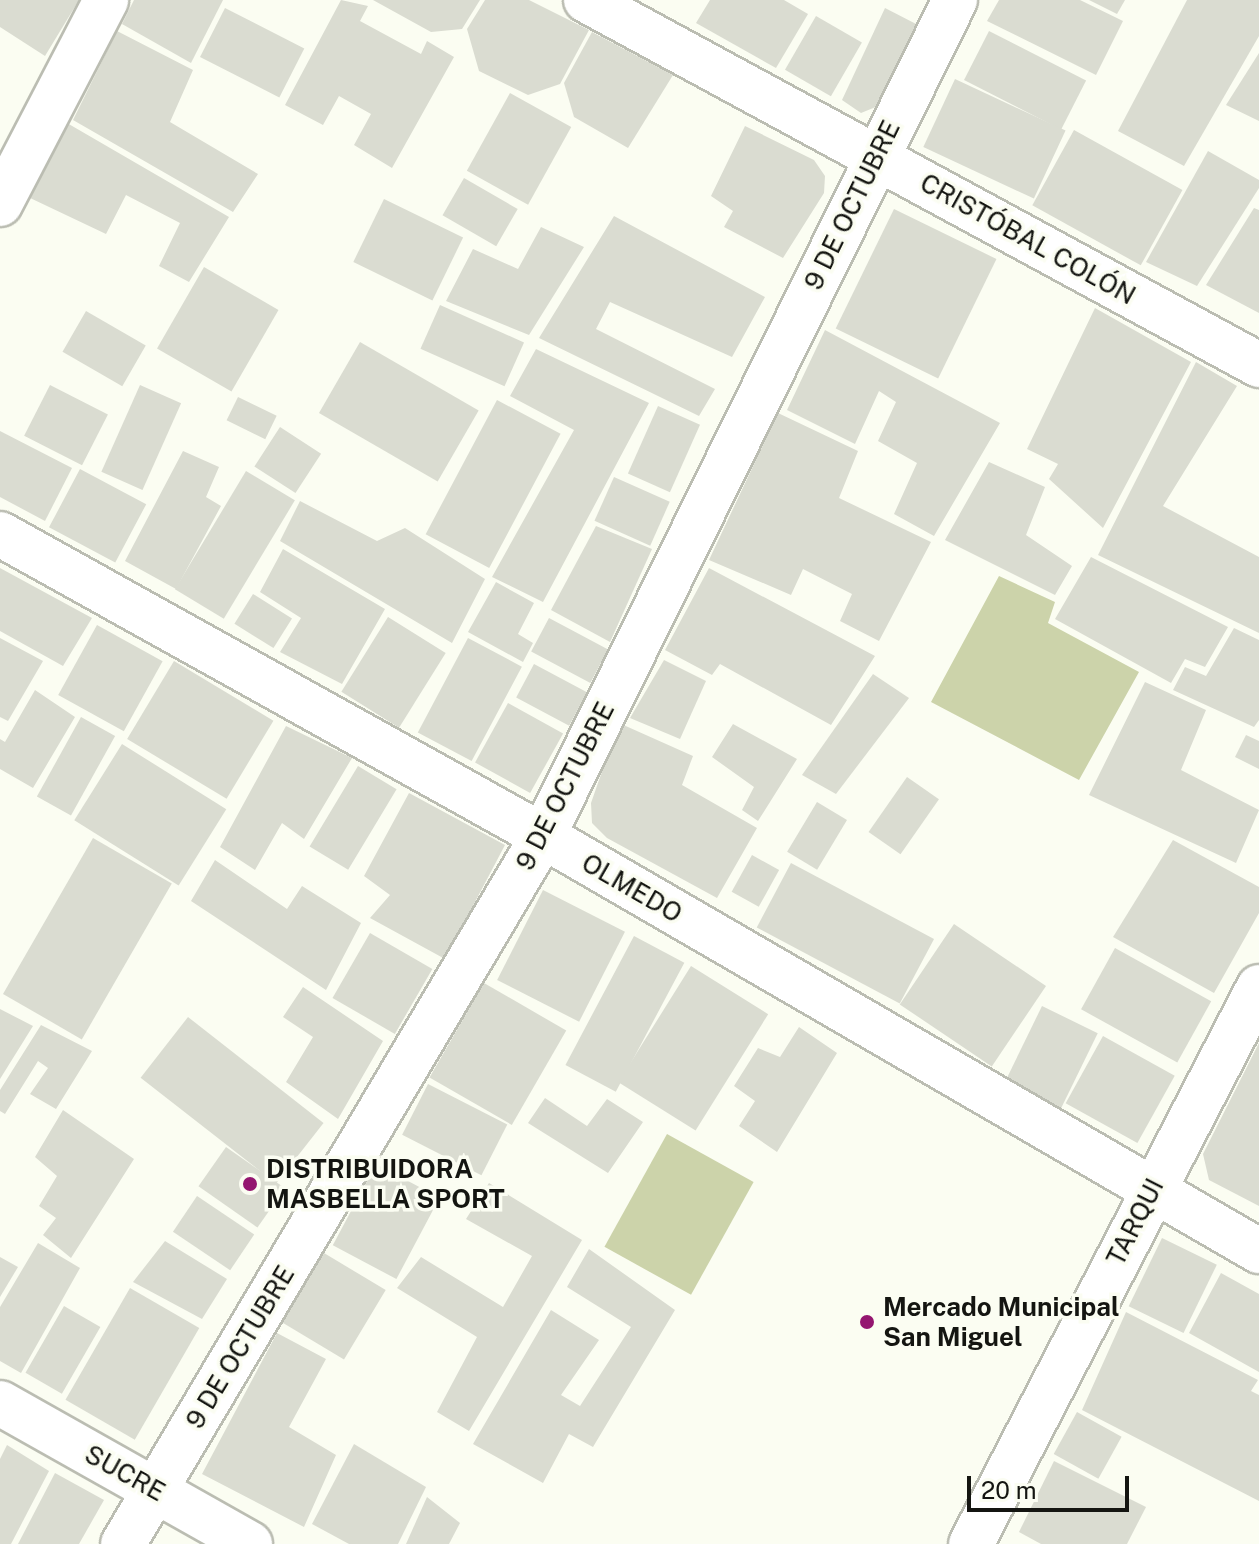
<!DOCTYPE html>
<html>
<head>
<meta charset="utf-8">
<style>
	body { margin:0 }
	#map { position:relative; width:1259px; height:1544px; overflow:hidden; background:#fbfdf2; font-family:"Public Sans",sans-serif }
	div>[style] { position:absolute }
	.green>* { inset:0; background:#ccd3aa; transform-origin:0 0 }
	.building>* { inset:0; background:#dadcd1; transform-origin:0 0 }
	.roads { filter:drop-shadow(2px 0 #bbbdb2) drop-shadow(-2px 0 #bbbdb2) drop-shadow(0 2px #bbbdb2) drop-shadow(0 -2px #bbbdb2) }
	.street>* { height:44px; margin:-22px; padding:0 22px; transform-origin:22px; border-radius:22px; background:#fff }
	.secondary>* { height:44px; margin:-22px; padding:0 22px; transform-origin:22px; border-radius:22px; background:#fff }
	.primary>* { height:44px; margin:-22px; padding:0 22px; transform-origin:22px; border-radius:22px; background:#fff }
	.dots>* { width:22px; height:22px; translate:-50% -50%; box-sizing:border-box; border:4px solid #fbfdf2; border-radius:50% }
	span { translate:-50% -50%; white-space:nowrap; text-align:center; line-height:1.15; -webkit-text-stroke:7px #fbfdf2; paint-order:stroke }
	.street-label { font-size:26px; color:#141511 }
	.poi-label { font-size:26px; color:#141511; font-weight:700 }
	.left { translate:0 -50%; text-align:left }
	.scale { position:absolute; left:967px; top:1476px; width:162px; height:36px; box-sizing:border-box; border:4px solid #141511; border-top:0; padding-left:10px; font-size:24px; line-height:28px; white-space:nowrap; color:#141511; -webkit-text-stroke:6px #fbfdf2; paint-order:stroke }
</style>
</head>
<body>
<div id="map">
	<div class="green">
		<i style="clip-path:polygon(999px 576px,1055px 602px,1048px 623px,1139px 672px,1079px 780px,931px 702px)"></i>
		<i style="left:667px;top:1134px;width:99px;height:129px;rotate:29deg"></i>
	</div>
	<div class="building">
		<i style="clip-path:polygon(0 0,79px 0,45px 56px,0 27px)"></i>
		<i style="clip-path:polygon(134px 0,223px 0,191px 63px,122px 24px)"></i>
		<i style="clip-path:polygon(341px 0,368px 6px,360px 21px,421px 54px,427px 41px,454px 57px,392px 168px,354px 145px,371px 114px,339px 96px,323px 125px,285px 105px)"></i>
		<i style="clip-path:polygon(373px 0,480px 0,462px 29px,431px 32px)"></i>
		<i style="clip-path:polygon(485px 0,529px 0,589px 30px,560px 84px,528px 95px,479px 71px,467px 29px)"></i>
		<i style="clip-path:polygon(710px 0,784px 0,808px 14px,776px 68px,696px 23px)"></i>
		<i style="clip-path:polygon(999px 0,1080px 0,1123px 21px,1096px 75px,987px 21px)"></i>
		<i style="clip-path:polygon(1089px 0,1125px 0,1117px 14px)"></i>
		<i style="clip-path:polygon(1187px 0,1259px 0,1259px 36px,1184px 166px,1118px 131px)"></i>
		<i style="left:225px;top:8px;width:89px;height:55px;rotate:27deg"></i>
		<i style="clip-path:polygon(885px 8px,920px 26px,883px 104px,861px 113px,842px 100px)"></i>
		<i style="left:816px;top:16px;width:53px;height:62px;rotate:30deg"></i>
		<i style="clip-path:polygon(117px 31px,193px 70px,170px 122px,258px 174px,233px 212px,73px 120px)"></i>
		<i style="left:989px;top:31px;width:109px;height:55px;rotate:27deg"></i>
		<i style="clip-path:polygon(592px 32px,673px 75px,628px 148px,574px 117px,564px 83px)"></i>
		<i style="clip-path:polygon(1259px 53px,1259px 121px,1226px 105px)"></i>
		<i style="left:955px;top:79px;width:122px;height:75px;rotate:25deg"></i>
		<i style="left:510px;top:93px;width:70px;height:89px;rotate:29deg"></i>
		<i style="clip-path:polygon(67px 123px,229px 217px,189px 282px,159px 266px,180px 223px,126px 195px,106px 234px,28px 197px)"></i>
		<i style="clip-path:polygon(745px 126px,814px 160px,825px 176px,824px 193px,783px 258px,724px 227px,733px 211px,711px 196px)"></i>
		<i style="left:1074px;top:130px;width:124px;height:86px;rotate:29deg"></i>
		<i style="clip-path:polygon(1208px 151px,1259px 180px,1259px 188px,1197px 286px,1146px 262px)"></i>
		<i style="left:464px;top:178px;width:62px;height:43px;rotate:30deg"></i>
		<i style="left:384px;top:199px;width:88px;height:70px;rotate:26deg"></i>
		<i style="clip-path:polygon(1254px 208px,1259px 210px,1259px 313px,1206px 285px)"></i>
		<i style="left:894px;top:209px;width:114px;height:133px;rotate:26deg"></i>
		<i style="clip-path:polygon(614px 216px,765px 297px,732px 357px,610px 302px,596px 329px,715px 389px,699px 416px,539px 338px)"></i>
		<i style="clip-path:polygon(541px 227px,584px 247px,529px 335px,446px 301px,473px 249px,518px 269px)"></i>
		<i style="left:204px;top:267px;width:86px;height:94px;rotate:30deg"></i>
		<i style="left:440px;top:305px;width:92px;height:48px;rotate:24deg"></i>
		<i style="clip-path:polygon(1095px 308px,1191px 362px,1103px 528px,1049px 479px,1058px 464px,1027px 449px)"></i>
		<i style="left:86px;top:311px;width:69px;height:47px;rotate:30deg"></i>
		<i style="clip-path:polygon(825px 330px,1000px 423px,934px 536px,894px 514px,917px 463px,878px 441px,896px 402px,879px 391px,855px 444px,787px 410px)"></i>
		<i style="left:360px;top:342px;width:137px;height:82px;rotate:30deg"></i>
		<i style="clip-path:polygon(536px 349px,649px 403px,543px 602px,492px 577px,574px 430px,510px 396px)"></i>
		<i style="clip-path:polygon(1196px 362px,1237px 386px,1163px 506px,1259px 557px,1259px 633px,1098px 555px)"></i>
		<i style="left:50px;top:385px;width:65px;height:57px;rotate:27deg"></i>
		<i style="left:140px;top:385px;width:45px;height:95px;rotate:24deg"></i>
		<i style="left:238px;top:397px;width:43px;height:26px;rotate:26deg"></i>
		<i style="left:497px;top:400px;width:72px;height:152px;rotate:28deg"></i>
		<i style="left:658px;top:406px;width:46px;height:74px;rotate:24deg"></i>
		<i style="clip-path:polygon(778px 413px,858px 451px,839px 498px,931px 542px,879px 641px,840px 621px,852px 594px,803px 569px,791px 595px,709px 560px)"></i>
		<i style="left:280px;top:427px;width:49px;height:47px;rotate:33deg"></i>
		<i style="clip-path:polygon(0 431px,72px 468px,45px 521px,0 497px)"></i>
		<i style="clip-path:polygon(183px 451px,219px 467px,206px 497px,221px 506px,176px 589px,125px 561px)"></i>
		<i style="clip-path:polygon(989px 462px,1045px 487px,1026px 535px,1072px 566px,1055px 595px,945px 540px)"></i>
		<i style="left:80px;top:469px;width:75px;height:66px;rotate:28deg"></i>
		<i style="left:246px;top:471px;width:57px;height:138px;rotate:31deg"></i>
		<i style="left:614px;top:477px;width:61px;height:48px;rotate:24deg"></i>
		<i style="clip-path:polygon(300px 501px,377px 541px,405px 528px,485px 579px,452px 643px,280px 541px)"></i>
		<i style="clip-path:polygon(596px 526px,652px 549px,610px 642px,551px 610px)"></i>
		<i style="clip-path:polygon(283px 549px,385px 609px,342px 684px,280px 652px,301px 618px,260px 592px)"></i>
		<i style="clip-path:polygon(1091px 557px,1228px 627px,1205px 667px,1185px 659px,1171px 683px,1055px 619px)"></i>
		<i style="clip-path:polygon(0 568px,92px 618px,63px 666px,0 631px)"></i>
		<i style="clip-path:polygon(709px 568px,875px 656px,831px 725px,720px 664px,712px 675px,665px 650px)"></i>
		<i style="clip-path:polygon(496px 582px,534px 603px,518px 634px,533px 643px,523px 662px,468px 632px)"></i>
		<i style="left:253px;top:594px;width:46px;height:35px;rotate:32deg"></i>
		<i style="left:388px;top:617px;width:68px;height:88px;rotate:32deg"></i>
		<i style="left:549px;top:618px;width:67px;height:38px;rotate:28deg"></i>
		<i style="left:97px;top:625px;width:75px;height:80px;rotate:29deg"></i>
		<i style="clip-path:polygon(1234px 628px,1259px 640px,1259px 720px,1254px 727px,1173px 690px,1185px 667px,1206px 676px)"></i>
		<i style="clip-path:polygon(0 638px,43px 661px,8px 721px,0 717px)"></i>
		<i style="left:468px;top:638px;width:61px;height:107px;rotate:28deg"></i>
		<i style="clip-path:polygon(664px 660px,706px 681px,680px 739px,630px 718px)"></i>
		<i style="left:174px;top:661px;width:116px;height:91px;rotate:31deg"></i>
		<i style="left:534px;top:664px;width:60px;height:38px;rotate:28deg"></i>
		<i style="clip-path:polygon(873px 674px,909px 698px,836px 794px,802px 775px)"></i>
		<i style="clip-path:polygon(1145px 682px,1206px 710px,1181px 770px,1259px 810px,1236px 863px,1089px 795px)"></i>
		<i style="clip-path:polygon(35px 690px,75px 717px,33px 788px,0 769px,0 739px,5px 742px)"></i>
		<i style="left:508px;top:703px;width:63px;height:68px;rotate:29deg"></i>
		<i style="left:81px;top:717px;width:39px;height:91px;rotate:29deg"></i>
		<i style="clip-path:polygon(619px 723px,693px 756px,682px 785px,757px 828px,717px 898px,607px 838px,592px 823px,591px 803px)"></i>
		<i style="clip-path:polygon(733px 724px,797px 759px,758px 821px,742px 810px,754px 787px,712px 757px)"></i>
		<i style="clip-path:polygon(286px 726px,352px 758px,304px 839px,282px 823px,255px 870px,220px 847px)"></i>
		<i style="clip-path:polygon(1246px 735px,1259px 741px,1259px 769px,1235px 757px)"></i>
		<i style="left:122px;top:744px;width:123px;height:90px;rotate:32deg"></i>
		<i style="left:358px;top:766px;width:45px;height:94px;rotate:31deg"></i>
		<i style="left:907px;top:777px;width:39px;height:67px;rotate:35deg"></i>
		<i style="clip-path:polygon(409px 793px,505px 845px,445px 959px,370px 918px,390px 895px,364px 876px)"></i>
		<i style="left:817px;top:802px;width:35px;height:58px;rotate:31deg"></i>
		<i style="left:93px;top:838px;width:91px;height:180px;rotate:30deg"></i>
		<i style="clip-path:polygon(1173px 840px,1259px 887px,1259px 913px,1214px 993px,1113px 937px)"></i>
		<i style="left:752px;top:855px;width:31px;height:42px;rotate:29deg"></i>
		<i style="clip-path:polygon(215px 860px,287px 909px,302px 886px,361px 923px,326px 990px,191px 901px)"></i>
		<i style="left:791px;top:863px;width:162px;height:73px;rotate:28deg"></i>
		<i style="left:543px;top:890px;width:92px;height:101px;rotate:27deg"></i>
		<i style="left:954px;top:924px;width:111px;height:97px;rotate:34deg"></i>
		<i style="left:370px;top:933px;width:72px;height:75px;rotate:30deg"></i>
		<i style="left:634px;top:936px;width:57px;height:146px;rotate:28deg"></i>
		<i style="left:1115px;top:948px;width:110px;height:70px;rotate:29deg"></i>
		<i style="left:691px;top:966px;width:91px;height:137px;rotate:32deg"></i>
		<i style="left:484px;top:983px;width:95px;height:109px;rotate:30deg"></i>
		<i style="clip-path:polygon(303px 987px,383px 1041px,338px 1119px,286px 1082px,313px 1037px,283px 1017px)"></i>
		<i style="left:1042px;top:1006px;width:62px;height:85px;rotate:26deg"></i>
		<i style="clip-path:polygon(0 1009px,33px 1026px,0 1079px)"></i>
		<i style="left:188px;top:1017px;width:172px;height:77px;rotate:38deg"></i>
		<i style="clip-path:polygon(41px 1025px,92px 1051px,56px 1109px,30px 1094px,48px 1068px,38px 1061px,5px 1114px,0 1111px,0 1090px)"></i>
		<i style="clip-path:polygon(799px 1027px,837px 1053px,777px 1152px,739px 1126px,755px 1101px,734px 1086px,758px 1048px,780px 1057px)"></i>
		<i style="left:1103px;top:1036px;width:82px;height:77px;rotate:29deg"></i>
		<i style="clip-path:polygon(1259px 1043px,1259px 1206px,1209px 1180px,1203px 1154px)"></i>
		<i style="left:428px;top:1084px;width:89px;height:57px;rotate:27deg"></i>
		<i style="clip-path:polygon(545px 1098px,587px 1126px,607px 1099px,643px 1122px,608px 1173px,528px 1123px)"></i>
		<i style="clip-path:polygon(63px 1110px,134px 1159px,71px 1258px,43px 1235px,56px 1218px,39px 1206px,57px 1176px,35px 1157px)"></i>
		<i style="left:226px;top:1147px;width:72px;height:48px;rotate:35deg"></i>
		<i style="left:376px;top:1164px;width:72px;height:92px;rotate:28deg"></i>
		<i style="clip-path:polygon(489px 1183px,582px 1240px,469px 1431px,437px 1412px,477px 1337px,397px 1288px,421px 1257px,503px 1307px,532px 1256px,466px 1219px)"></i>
		<i style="left:197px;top:1196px;width:69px;height:43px;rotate:34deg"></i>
		<i style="left:1162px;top:1238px;width:61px;height:76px;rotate:26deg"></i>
		<i style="clip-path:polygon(165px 1241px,227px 1279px,202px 1319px,133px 1282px)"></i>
		<i style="clip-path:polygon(38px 1243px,80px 1268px,21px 1373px,0 1361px,0 1307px)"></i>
		<i style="clip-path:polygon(589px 1249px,675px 1310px,593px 1447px,569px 1434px,543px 1483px,473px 1444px,551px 1310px,599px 1340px,561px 1395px,580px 1406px,631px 1327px,567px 1287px)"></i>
		<i style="left:324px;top:1253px;width:72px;height:81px;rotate:31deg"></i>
		<i style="clip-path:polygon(0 1257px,18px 1267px,0 1297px)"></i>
		<i style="clip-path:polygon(1221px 1273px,1259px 1294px,1259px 1372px,1189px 1333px)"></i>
		<i style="left:130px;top:1288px;width:80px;height:129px;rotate:30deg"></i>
		<i style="left:64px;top:1306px;width:42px;height:77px;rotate:30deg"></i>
		<i style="clip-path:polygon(1126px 1312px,1258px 1380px,1251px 1391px,1259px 1395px,1259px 1501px,1082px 1410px)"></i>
		<i style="clip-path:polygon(277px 1333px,326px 1359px,289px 1427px,336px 1455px,304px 1527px,202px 1474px)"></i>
		<i style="left:1077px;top:1412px;width:51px;height:48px;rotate:29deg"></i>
		<i style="clip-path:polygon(354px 1444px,426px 1487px,398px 1544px,349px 1544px,312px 1524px)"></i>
		<i style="clip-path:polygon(7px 1445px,49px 1471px,11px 1544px,0 1544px,0 1459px)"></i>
		<i style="clip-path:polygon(1054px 1461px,1146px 1507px,1127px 1544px,1041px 1544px,1019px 1532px)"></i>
		<i style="clip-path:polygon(55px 1473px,104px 1500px,79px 1544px,18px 1544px)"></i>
		<i style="clip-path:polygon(427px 1497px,460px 1523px,449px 1544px,406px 1544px)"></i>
	</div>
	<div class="roads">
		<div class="street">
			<i style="left:586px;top:0;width:766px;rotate:28.47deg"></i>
			<i style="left:0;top:204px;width:230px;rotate:-62.5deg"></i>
			<i style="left:123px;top:1544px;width:823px;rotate:-59.32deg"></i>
			<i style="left:543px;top:836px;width:932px;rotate:-63.76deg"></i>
			<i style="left:971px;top:1544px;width:627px;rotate:-62.66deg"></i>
		</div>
		<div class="secondary">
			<i style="left:0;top:534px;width:621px;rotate:29.08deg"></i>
			<i style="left:543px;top:836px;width:828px;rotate:30.1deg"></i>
		</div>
		<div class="primary">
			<i style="left:0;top:1403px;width:287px;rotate:29.4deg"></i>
		</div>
	</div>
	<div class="dots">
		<i style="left:250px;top:1184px;background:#941670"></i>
		<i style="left:867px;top:1322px;background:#941670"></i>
	</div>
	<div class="street-label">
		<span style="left:852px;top:205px;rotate:-64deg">9 DE OCTUBRE</span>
		<span style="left:1028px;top:239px;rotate:29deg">CRISTÓBAL COLÓN</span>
		<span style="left:565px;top:786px;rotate:-63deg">9 DE OCTUBRE</span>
		<span style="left:632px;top:888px;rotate:30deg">OLMEDO</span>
		<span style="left:1135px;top:1222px;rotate:-63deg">TARQUI</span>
		<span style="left:240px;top:1347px;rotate:-59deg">9 DE OCTUBRE</span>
		<span style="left:125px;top:1473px;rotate:29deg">SUCRE</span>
	</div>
	<div class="poi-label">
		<span class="left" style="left:266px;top:1184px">DISTRIBUIDORA<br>MASBELLA SPORT</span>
		<span class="left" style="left:883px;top:1322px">Mercado Municipal<br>San Miguel</span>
	</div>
	<div class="scale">20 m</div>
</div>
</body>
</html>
